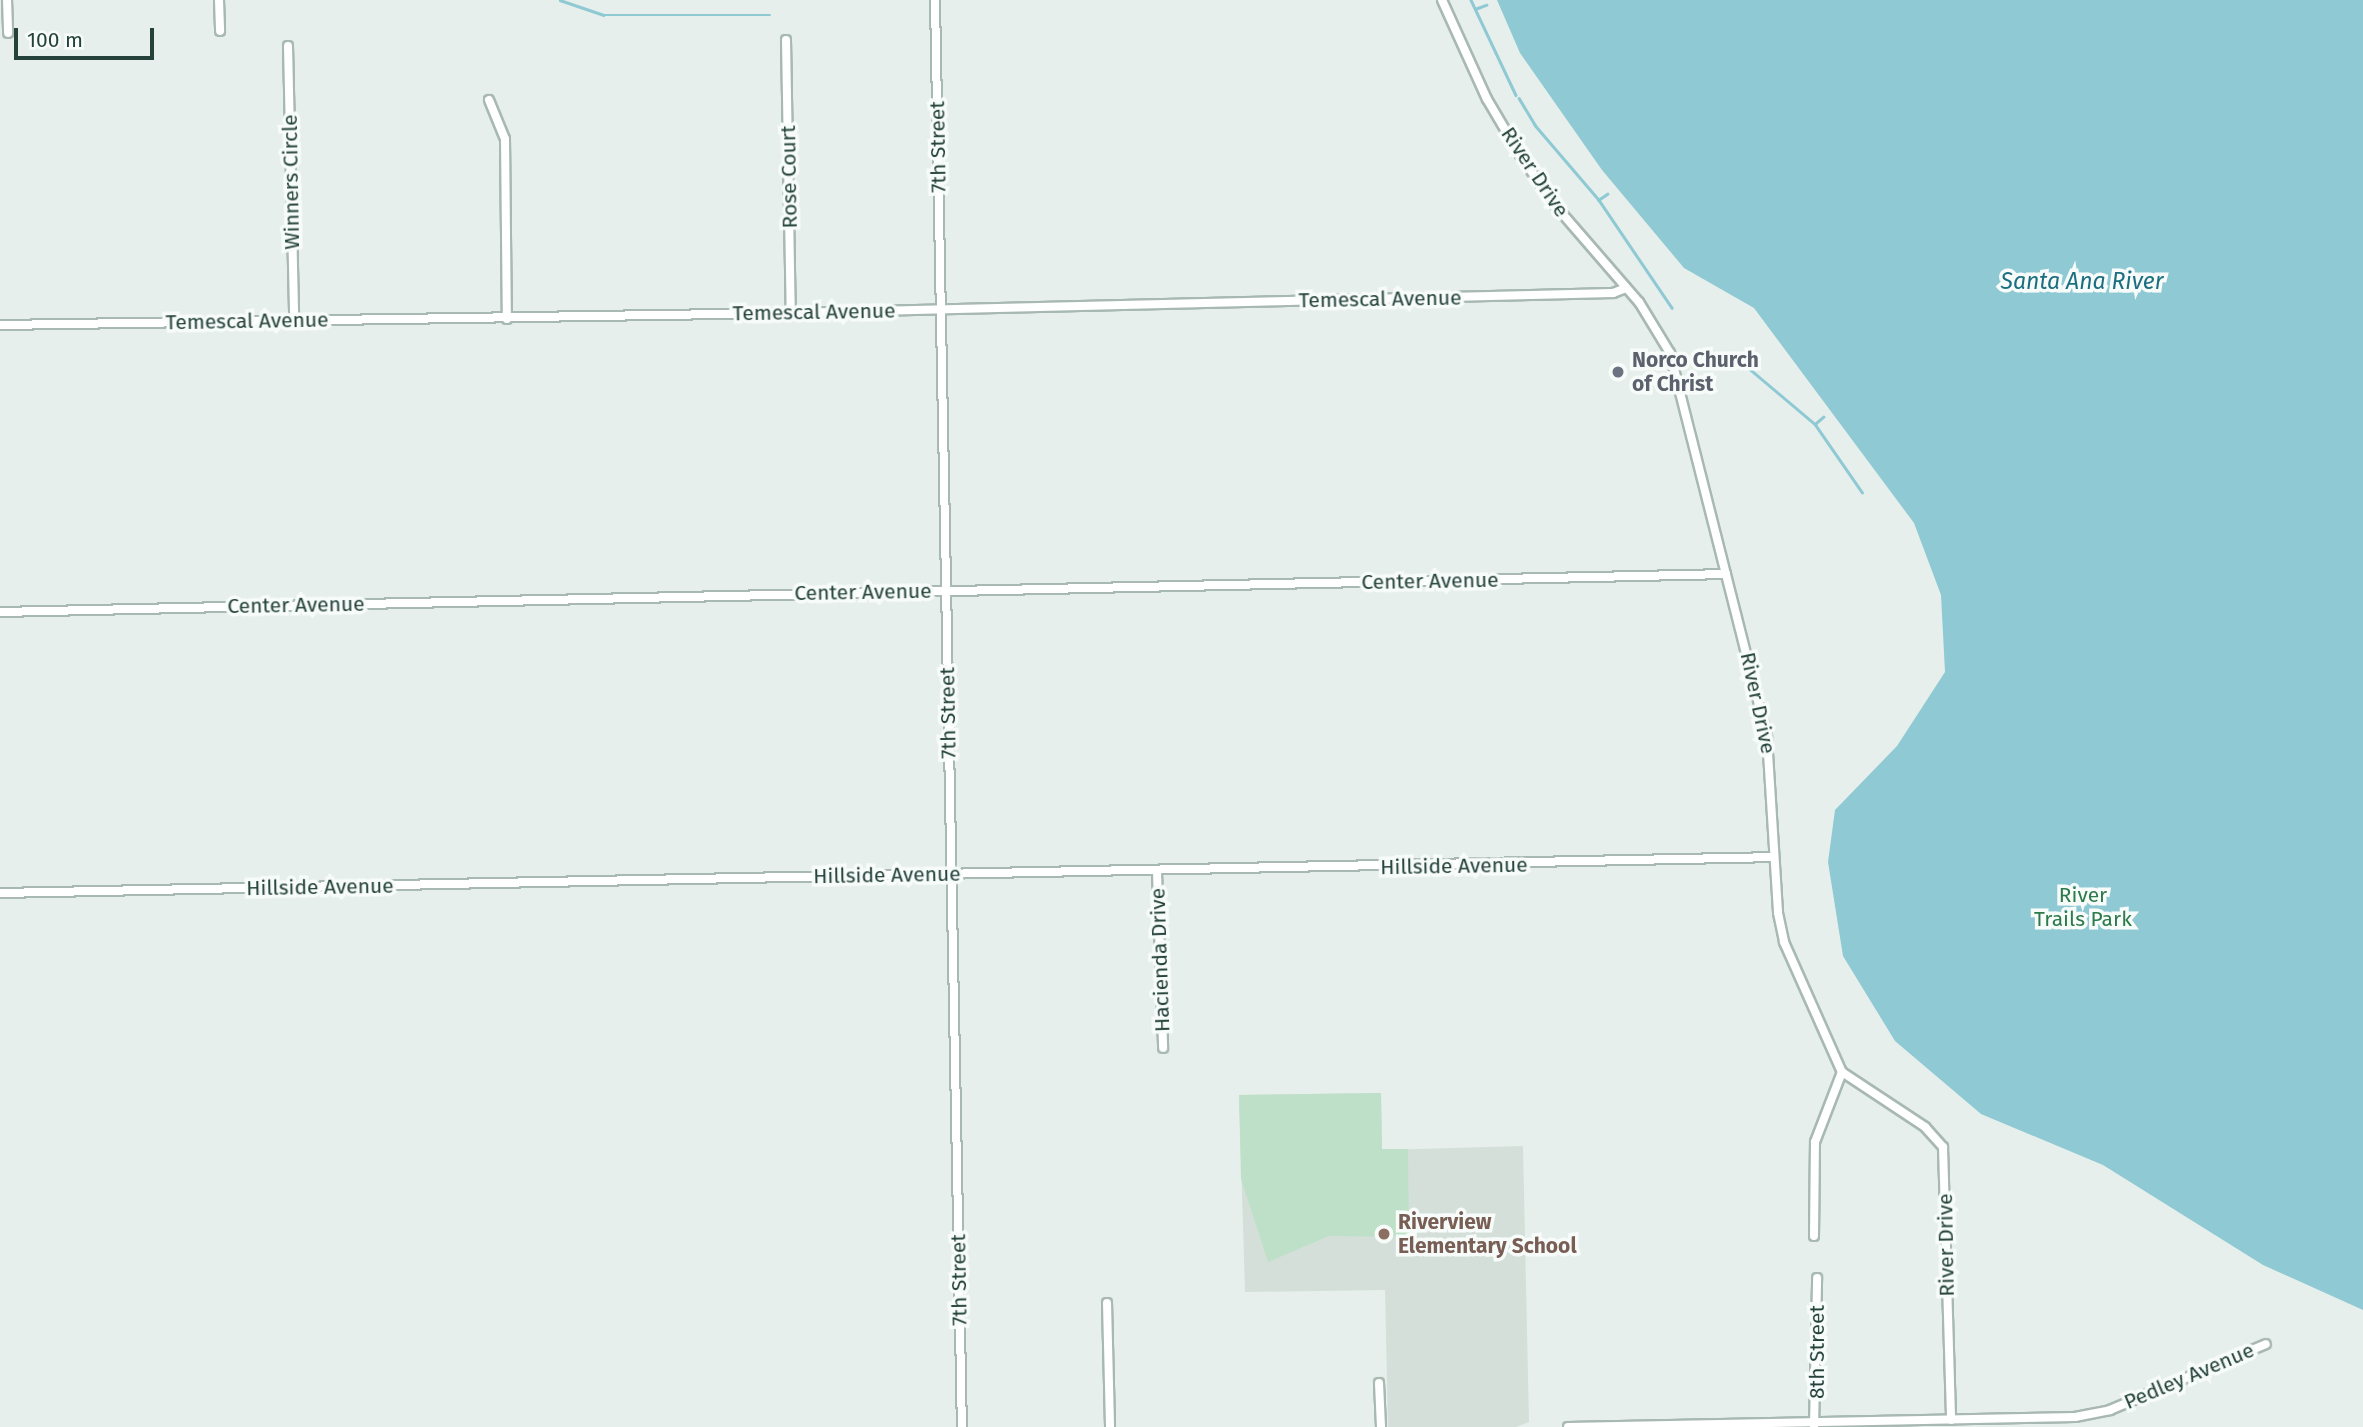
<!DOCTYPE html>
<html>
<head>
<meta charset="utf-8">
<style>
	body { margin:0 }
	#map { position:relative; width:2363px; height:1427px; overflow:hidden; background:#e6efeb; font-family:"Fira Sans",sans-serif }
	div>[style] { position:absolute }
	.built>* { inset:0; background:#d4dfda }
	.green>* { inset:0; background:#bfe0c8 }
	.water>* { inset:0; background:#8ec9d4 }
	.stream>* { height:2.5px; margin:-1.25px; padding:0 1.25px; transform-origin:1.25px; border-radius:1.25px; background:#8ec9d4 }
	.roads { filter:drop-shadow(2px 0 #a8b8b2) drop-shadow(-2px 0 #a8b8b2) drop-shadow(0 2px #a8b8b2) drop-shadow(0 -2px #a8b8b2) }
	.street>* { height:8px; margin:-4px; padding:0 4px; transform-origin:4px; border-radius:4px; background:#fff }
	.dots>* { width:19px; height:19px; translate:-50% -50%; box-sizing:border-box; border:4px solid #f7fbf9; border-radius:50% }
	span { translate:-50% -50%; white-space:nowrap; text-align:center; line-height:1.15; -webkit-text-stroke:7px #f7fbf9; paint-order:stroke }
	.street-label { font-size:21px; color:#24423a }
	.worship-label { font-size:21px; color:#5b616d; font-weight:700 }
	.left { translate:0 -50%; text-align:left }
	.park-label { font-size:21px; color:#2d7a4b }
	.education-label { font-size:21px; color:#785e54; font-weight:700 }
	.water-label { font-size:23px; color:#1c6f80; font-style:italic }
	.scale { position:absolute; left:14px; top:28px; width:140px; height:32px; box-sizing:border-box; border:4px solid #24423a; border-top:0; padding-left:9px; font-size:21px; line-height:24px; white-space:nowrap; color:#24423a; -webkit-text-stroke:5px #f7fbf9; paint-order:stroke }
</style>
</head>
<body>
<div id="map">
	<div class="built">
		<i style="clip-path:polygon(1381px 1093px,1382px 1150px,1523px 1146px,1529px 1422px,1516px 1427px,1388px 1427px,1385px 1290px,1245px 1292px,1239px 1095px)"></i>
	</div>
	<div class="green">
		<i style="clip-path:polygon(1381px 1093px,1382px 1149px,1408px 1149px,1409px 1237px,1329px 1236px,1268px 1262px,1241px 1179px,1239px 1095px)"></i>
	</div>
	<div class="water">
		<i style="clip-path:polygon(1497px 0,2363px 0,2363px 1310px,2263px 1265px,2103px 1165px,1981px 1114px,1895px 1041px,1843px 956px,1828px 862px,1835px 810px,1897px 746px,1945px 672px,1941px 595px,1914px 523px,1754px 308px,1684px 268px,1602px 170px,1520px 53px)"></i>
	</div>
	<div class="stream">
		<i style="left:560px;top:0;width:46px;rotate:18.8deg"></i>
		<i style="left:604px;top:15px;width:166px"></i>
		<i style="left:1471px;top:0;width:105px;rotate:64.7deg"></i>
		<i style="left:1475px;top:9px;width:12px;rotate:-20deg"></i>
		<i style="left:1519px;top:98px;width:31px;rotate:59deg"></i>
		<i style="left:1535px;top:125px;width:99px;rotate:49.5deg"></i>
		<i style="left:1608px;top:194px;width:11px;rotate:146deg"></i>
		<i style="left:1599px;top:200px;width:130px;rotate:55.9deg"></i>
		<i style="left:1745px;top:365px;width:92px;rotate:40.1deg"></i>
		<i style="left:1815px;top:424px;width:11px;rotate:-41deg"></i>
		<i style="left:1815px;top:424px;width:83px;rotate:55.3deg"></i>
	</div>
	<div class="roads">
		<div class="street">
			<i style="left:7px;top:0;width:33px;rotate:88deg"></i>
			<i style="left:219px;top:0;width:31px;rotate:88deg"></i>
			<i style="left:935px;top:0;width:1427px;rotate:88.92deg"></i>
			<i style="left:1442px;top:0;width:109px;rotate:65.6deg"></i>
			<i style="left:1487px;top:99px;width:65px;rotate:59.5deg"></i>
			<i style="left:1520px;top:155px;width:60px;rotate:55.2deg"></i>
			<i style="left:1554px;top:204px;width:130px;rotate:49.1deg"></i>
			<i style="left:1639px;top:302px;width:60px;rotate:58.7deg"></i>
			<i style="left:1670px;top:353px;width:396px;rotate:75.8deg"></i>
			<i style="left:1767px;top:737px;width:176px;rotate:86.4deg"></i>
			<i style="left:1778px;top:913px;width:30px;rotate:78deg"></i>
			<i style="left:1784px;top:942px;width:142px;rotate:66deg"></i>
			<i style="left:1842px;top:1072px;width:100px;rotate:33.5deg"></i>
			<i style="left:1925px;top:1127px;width:27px;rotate:48deg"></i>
			<i style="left:1943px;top:1147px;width:273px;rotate:88.3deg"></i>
			<i style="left:786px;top:40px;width:273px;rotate:89deg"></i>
			<i style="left:288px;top:46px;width:273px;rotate:88.7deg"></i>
			<i style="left:489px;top:100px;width:42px;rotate:67.7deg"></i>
			<i style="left:505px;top:139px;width:180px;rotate:89.4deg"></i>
			<i style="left:0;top:325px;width:791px;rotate:-0.87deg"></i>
			<i style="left:791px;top:313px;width:822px;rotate:-1.39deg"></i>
			<i style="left:1613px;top:293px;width:14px;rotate:-21deg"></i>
			<i style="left:0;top:612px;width:1726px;rotate:-1.26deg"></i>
			<i style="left:1157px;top:872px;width:176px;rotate:88deg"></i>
			<i style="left:0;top:893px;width:1774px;rotate:-1.16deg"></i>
			<i style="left:1814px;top:1236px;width:94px;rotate:-89.4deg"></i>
			<i style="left:1815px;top:1142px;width:75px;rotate:-68.9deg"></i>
			<i style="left:1107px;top:1303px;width:124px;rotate:88.6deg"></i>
			<i style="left:1379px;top:1383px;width:44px;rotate:87.4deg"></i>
			<i style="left:1568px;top:1427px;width:507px;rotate:-1.13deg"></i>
			<i style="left:2075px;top:1417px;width:36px;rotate:-11deg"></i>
			<i style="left:2110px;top:1410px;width:169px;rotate:-22.9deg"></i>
			<i style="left:1814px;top:1427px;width:149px;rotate:-88.8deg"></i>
		</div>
	</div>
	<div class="dots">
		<i style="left:1618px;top:372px;background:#6b7280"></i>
		<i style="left:1384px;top:1234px;background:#8d6e63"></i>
	</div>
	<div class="street-label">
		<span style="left:938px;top:147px;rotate:-91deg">7th Street</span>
		<span style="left:1535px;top:172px;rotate:56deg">River Drive</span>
		<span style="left:789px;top:177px;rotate:-91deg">Rose Court</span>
		<span style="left:291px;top:182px;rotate:-91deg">Winners Circle</span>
		<span style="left:1380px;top:299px;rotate:-1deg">Temescal Avenue</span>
		<span style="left:814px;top:312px;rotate:-1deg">Temescal Avenue</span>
		<span style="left:247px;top:321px;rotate:-1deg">Temescal Avenue</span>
		<span style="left:1430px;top:581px;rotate:-1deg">Center Avenue</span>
		<span style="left:863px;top:592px;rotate:-1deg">Center Avenue</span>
		<span style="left:296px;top:605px;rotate:-1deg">Center Avenue</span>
		<span style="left:1758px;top:703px;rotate:78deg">River Drive</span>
		<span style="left:948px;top:713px;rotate:-91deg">7th Street</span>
		<span style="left:1454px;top:866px;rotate:-1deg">Hillside Avenue</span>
		<span style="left:887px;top:875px;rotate:-1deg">Hillside Avenue</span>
		<span style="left:320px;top:887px;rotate:-1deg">Hillside Avenue</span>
		<span style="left:1160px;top:960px;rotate:-92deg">Hacienda Drive</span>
		<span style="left:1946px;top:1245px;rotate:-91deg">River Drive</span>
		<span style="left:959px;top:1280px;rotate:-91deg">7th Street</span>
		<span style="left:1817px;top:1352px;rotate:-90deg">8th Street</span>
		<span style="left:2189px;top:1376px;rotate:-23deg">Pedley Avenue</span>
	</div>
	<div class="worship-label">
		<span class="left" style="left:1632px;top:372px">Norco Church<br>of Christ</span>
	</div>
	<div class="park-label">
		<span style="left:2083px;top:907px">River<br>Trails Park</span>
	</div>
	<div class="education-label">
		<span class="left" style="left:1398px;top:1234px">Riverview<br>Elementary School</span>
	</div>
	<div class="water-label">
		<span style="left:2082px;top:281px">Santa Ana River</span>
	</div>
	<div class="scale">100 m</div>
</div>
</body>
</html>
